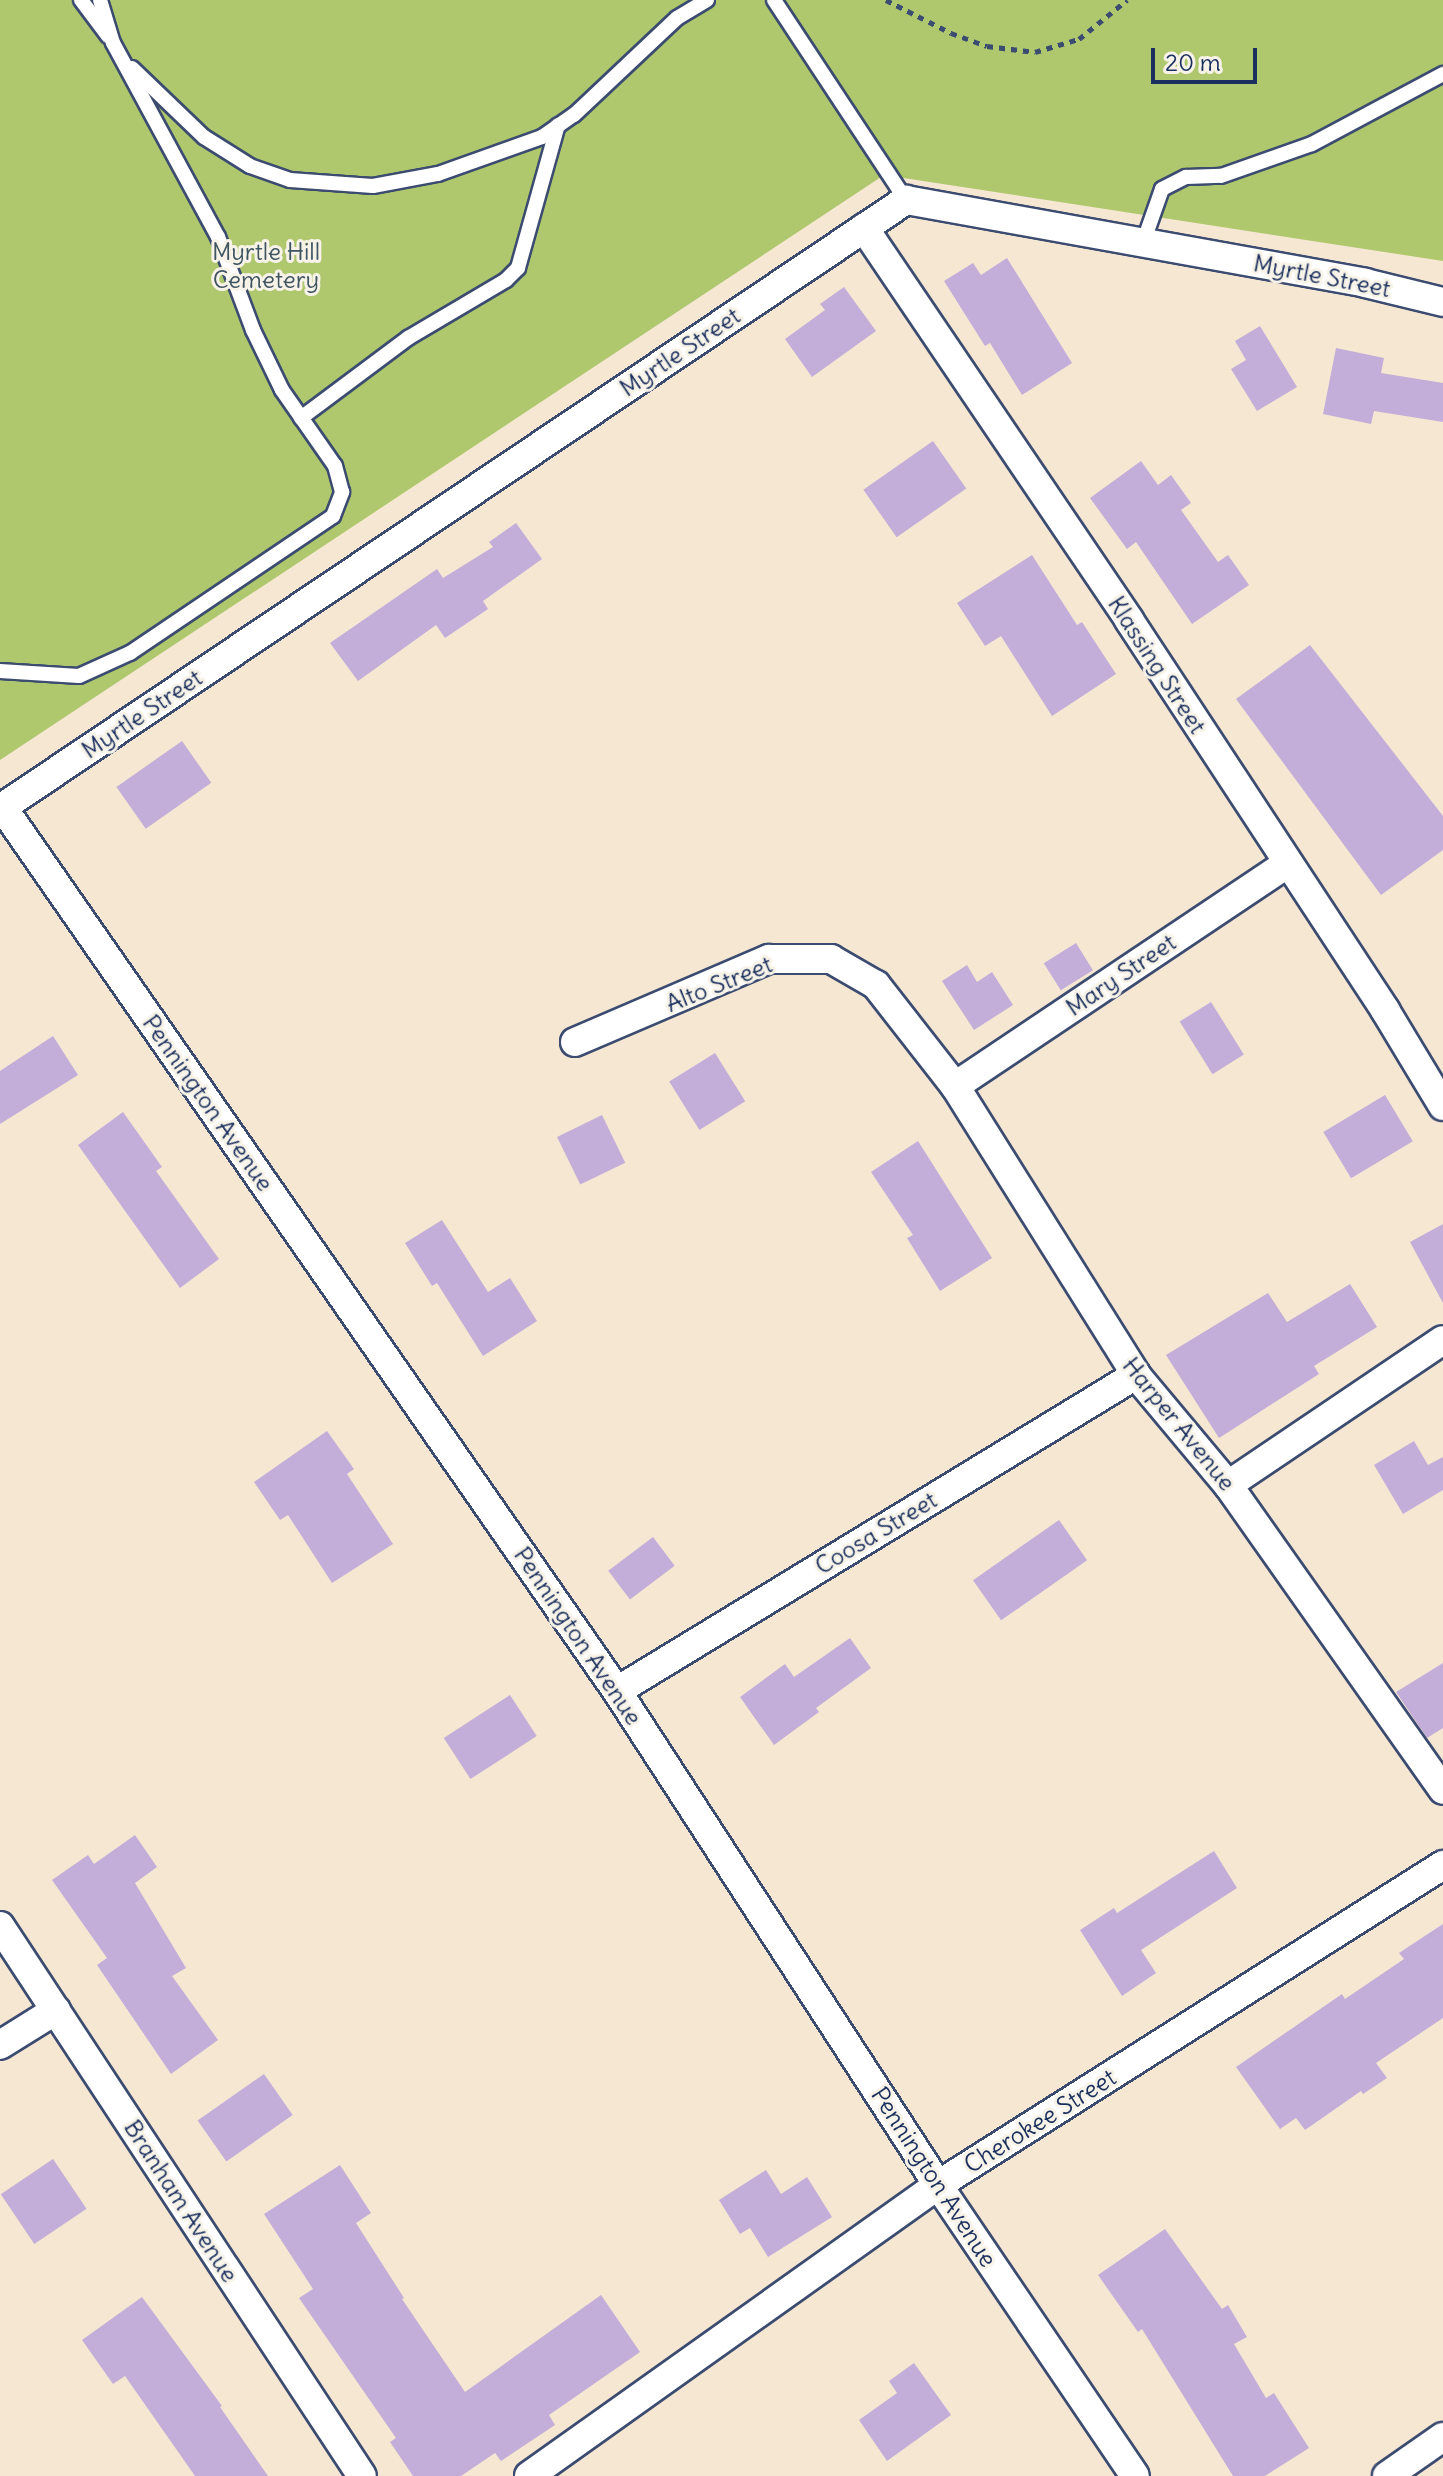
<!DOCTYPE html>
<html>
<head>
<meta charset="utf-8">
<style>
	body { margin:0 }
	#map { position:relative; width:1443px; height:2476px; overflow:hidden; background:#f6e7d3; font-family:Delius,sans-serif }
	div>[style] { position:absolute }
	.green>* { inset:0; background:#afc76d }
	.building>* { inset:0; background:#c2aed8; transform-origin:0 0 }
	.path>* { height:5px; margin-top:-2.5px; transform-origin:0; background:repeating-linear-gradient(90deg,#3c4b70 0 6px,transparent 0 12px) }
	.roads { filter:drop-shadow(2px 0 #3c4b70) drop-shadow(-2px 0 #3c4b70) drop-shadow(0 2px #3c4b70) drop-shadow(0 -2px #3c4b70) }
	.lane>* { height:14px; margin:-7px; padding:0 7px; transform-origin:7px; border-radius:7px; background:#fff }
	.street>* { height:28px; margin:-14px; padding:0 14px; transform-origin:14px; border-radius:14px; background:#fff }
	span { translate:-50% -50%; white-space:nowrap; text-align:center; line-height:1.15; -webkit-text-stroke:6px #f7f3e8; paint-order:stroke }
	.park-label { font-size:24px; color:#405562 }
	.street-label { font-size:24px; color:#1b2f5e }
	.scale { position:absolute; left:1151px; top:48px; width:106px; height:36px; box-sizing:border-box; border:4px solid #1b2f5e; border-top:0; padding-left:10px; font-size:24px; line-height:28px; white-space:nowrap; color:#1b2f5e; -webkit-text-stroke:6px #f7f3e8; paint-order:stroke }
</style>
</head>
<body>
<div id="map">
	<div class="green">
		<i style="clip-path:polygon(0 0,1443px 0,1443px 261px,884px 175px,0 760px)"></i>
	</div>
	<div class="building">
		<i style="clip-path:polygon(1007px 258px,1072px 363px,1022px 395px,990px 343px,985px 346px,944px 281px,973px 263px,981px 275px)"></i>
		<i style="clip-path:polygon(844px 287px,876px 331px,812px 377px,785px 339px,825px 310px,820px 304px)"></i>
		<i style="clip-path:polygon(1260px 326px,1297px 387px,1257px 411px,1231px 369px,1246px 360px,1235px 341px)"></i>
		<i style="clip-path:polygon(1336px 348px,1384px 358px,1381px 373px,1443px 383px,1443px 422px,1374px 411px,1371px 424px,1323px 414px)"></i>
		<i style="left:933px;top:441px;width:58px;height:85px;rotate:55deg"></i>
		<i style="clip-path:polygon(1141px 461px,1158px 485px,1171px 475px,1191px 503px,1181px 510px,1218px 562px,1228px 555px,1249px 585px,1192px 624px,1136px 542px,1127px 549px,1090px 498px)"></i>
		<i style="clip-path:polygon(516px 523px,542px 559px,483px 601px,488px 609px,445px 638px,436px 625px,358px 681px,330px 643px,437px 569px,443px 578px,493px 547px,489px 542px)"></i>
		<i style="clip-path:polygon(1032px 555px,1077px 625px,1082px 622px,1116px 674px,1052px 716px,1001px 636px,985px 646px,957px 603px)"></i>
		<i style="clip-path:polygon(1310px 645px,1443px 816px,1443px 850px,1381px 895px,1236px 699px)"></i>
		<i style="left:182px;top:741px;width:51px;height:80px;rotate:55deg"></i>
		<i style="left:1076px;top:943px;width:32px;height:38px;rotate:58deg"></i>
		<i style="clip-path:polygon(967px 965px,977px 982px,992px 972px,1013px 1005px,974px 1030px,942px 981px)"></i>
		<i style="left:1211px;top:1002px;width:62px;height:37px;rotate:58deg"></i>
		<i style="clip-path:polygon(53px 1036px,78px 1075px,0 1124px,0 1071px)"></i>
		<i style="left:715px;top:1053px;width:57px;height:54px;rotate:58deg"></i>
		<i style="left:1385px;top:1095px;width:54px;height:72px;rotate:59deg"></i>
		<i style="clip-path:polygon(123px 1112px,162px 1167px,156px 1171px,219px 1259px,180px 1288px,78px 1145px)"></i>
		<i style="left:602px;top:1115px;width:53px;height:50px;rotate:64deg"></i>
		<i style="clip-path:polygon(918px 1141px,992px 1258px,940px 1291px,907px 1238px,913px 1235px,871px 1172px)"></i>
		<i style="clip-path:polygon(442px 1220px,488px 1292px,510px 1278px,537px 1321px,483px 1356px,437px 1283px,432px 1286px,405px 1243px)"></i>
		<i style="clip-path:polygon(1443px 1224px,1443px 1303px,1410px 1242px)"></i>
		<i style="clip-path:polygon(1350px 1284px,1377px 1327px,1314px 1366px,1319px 1374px,1219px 1438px,1166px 1355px,1268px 1293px,1287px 1322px)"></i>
		<i style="clip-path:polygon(327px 1431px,354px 1469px,347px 1474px,393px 1544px,332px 1583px,288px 1515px,280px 1520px,254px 1482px)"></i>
		<i style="clip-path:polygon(1414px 1441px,1428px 1465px,1443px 1457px,1443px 1490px,1403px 1514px,1374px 1465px)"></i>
		<i style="left:1059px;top:1520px;width:49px;height:105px;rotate:55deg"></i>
		<i style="left:653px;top:1537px;width:36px;height:56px;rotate:53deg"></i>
		<i style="clip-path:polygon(850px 1638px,871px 1668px,816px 1708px,819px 1712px,774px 1745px,740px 1697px,785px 1664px,794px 1677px)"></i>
		<i style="clip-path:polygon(1443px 1663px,1443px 1728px,1427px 1738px,1396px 1692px)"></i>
		<i style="left:510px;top:1695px;width:49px;height:79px;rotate:57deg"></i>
		<i style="clip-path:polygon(135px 1835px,157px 1867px,135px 1883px,186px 1968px,172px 1976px,218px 2040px,171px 2074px,97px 1965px,107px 1958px,52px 1880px,88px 1855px,94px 1864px)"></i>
		<i style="clip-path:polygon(1214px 1851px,1237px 1888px,1141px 1950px,1156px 1973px,1122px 1996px,1080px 1930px,1114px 1908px,1117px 1913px)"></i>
		<i style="clip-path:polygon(1443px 1924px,1443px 2018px,1376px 2063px,1387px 2078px,1363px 2094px,1361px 2091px,1305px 2130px,1296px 2118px,1280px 2129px,1236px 2067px,1342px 1994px,1345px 1999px,1404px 1959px,1399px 1953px)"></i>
		<i style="left:264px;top:2074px;width:50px;height:81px;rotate:55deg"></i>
		<i style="left:53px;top:2159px;width:60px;height:63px;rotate:56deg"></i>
		<i style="clip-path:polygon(340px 2165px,371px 2213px,356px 2223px,404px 2298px,402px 2299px,465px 2392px,601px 2295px,640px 2352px,549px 2415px,555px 2425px,501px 2461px,495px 2453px,461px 2476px,413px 2476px,390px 2442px,396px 2438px,299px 2298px,313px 2289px,264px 2214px)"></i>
		<i style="clip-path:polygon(766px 2170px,781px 2194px,807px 2177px,832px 2217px,768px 2257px,750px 2228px,740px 2234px,719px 2200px)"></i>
		<i style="clip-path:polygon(1165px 2229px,1222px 2309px,1228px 2305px,1247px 2337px,1234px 2344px,1266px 2398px,1274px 2393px,1309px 2448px,1265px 2476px,1233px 2476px,1142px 2329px,1138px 2332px,1098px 2275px)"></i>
		<i style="clip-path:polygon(142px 2297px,222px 2406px,220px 2407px,268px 2476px,195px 2476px,125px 2376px,113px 2384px,82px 2340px)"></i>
		<i style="clip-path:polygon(914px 2363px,951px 2415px,887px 2461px,859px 2420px,897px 2393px,889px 2381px)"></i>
	</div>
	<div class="path">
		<i style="left:886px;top:0;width:73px;rotate:26.9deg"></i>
		<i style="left:951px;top:33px;width:38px;rotate:20deg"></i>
		<i style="left:987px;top:46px;width:48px;rotate:7.1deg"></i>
		<i style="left:1035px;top:52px;width:46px;rotate:-16.5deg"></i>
		<i style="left:1079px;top:39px;width:62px;rotate:-39.1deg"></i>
	</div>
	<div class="roads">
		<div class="lane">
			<i style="left:81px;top:0;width:45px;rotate:53.1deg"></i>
			<i style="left:774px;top:0;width:240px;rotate:56.6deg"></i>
			<i style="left:132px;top:68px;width:100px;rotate:43.8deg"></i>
			<i style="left:204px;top:137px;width:54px;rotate:32.2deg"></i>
			<i style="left:250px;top:166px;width:42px;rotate:19.3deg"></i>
			<i style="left:290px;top:180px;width:83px;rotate:4.1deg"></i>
			<i style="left:373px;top:186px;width:66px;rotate:-10.5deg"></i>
			<i style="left:438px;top:174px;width:110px;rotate:-19.6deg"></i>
			<i style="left:542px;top:137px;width:39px;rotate:-35deg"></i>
			<i style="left:574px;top:115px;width:141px;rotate:-43.3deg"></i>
			<i style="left:677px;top:18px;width:35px;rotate:-31deg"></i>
			<i style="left:1143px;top:243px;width:57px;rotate:-70.6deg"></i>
			<i style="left:1162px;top:189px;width:27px;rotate:-27deg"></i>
			<i style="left:1186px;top:177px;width:35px;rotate:-2deg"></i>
			<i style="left:1221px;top:176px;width:96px;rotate:-19.4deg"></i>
			<i style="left:1312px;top:144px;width:149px;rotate:-28.1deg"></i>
			<i style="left:301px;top:418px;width:134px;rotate:-36.8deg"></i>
			<i style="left:408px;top:338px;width:114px;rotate:-30.6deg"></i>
			<i style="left:506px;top:280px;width:17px;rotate:-45deg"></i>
			<i style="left:518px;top:268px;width:148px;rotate:-74.4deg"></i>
			<i style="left:0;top:671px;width:79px;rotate:3.6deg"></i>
			<i style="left:79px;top:676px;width:56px;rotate:-24.3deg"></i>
			<i style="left:130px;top:653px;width:245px;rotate:-34deg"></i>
			<i style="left:333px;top:516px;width:26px;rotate:-69deg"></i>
			<i style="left:342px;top:492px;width:27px;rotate:-105deg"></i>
			<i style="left:335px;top:466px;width:93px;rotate:-124.9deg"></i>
			<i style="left:282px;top:390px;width:67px;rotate:-115.8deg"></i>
			<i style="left:253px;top:330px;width:99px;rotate:-110.6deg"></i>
			<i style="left:218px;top:237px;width:221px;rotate:-118.4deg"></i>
			<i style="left:113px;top:43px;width:45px;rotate:-106.8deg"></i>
		</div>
		<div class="street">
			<i style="left:864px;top:228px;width:473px;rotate:55.9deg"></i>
			<i style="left:1129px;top:620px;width:467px;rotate:56.7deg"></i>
			<i style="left:1385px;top:1010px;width:112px;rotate:58.9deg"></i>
			<i style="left:3px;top:808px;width:1075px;rotate:55.19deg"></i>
			<i style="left:617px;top:1691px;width:589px;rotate:56.98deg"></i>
			<i style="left:938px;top:2185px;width:351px;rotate:55.9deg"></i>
			<i style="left:0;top:809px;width:1092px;rotate:-33.91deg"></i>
			<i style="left:906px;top:200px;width:466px;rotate:10.2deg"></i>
			<i style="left:1365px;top:283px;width:80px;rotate:13.7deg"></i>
			<i style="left:575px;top:1042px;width:211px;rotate:-23.2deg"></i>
			<i style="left:769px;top:959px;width:62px"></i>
			<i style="left:831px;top:959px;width:52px;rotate:30deg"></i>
			<i style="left:876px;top:985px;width:128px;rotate:52deg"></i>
			<i style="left:955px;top:1086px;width:341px;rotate:57.9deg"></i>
			<i style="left:1136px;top:1375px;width:143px;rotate:50.1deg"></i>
			<i style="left:1228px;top:1485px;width:373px;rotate:54.8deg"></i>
			<i style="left:955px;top:1086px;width:399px;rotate:-33.8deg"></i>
			<i style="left:1228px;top:1485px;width:259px;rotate:-34deg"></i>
			<i style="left:617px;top:1691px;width:608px;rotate:-31.34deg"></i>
			<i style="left:0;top:1926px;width:658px;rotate:56.65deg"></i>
			<i style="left:0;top:2045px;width:66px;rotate:-32deg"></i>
			<i style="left:529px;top:2476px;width:502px;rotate:-35.43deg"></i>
			<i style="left:938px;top:2185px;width:598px;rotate:-32.36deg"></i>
			<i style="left:1387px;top:2476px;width:68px;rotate:-34.9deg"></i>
		</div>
	</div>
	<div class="park-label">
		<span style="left:266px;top:266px">Myrtle Hill<br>Cemetery</span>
	</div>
	<div class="street-label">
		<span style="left:1322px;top:276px;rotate:11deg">Myrtle Street</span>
		<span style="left:680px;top:352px;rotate:-34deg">Myrtle Street</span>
		<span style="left:1157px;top:665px;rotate:57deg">Klassing Street</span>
		<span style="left:142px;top:714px;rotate:-34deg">Myrtle Street</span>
		<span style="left:1121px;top:975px;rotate:-34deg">Mary Street</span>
		<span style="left:719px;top:984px;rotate:-22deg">Alto Street</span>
		<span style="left:208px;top:1103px;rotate:55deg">Pennington Avenue</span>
		<span style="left:1179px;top:1424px;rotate:51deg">Harper Avenue</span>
		<span style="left:876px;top:1533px;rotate:-31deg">Coosa Street</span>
		<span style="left:578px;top:1636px;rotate:56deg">Pennington Avenue</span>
		<span style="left:1040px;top:2121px;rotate:-32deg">Cherokee Street</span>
		<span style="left:934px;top:2177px;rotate:57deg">Pennington Avenue</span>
		<span style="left:181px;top:2201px;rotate:57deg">Branham Avenue</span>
	</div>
	<div class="scale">20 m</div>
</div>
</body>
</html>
